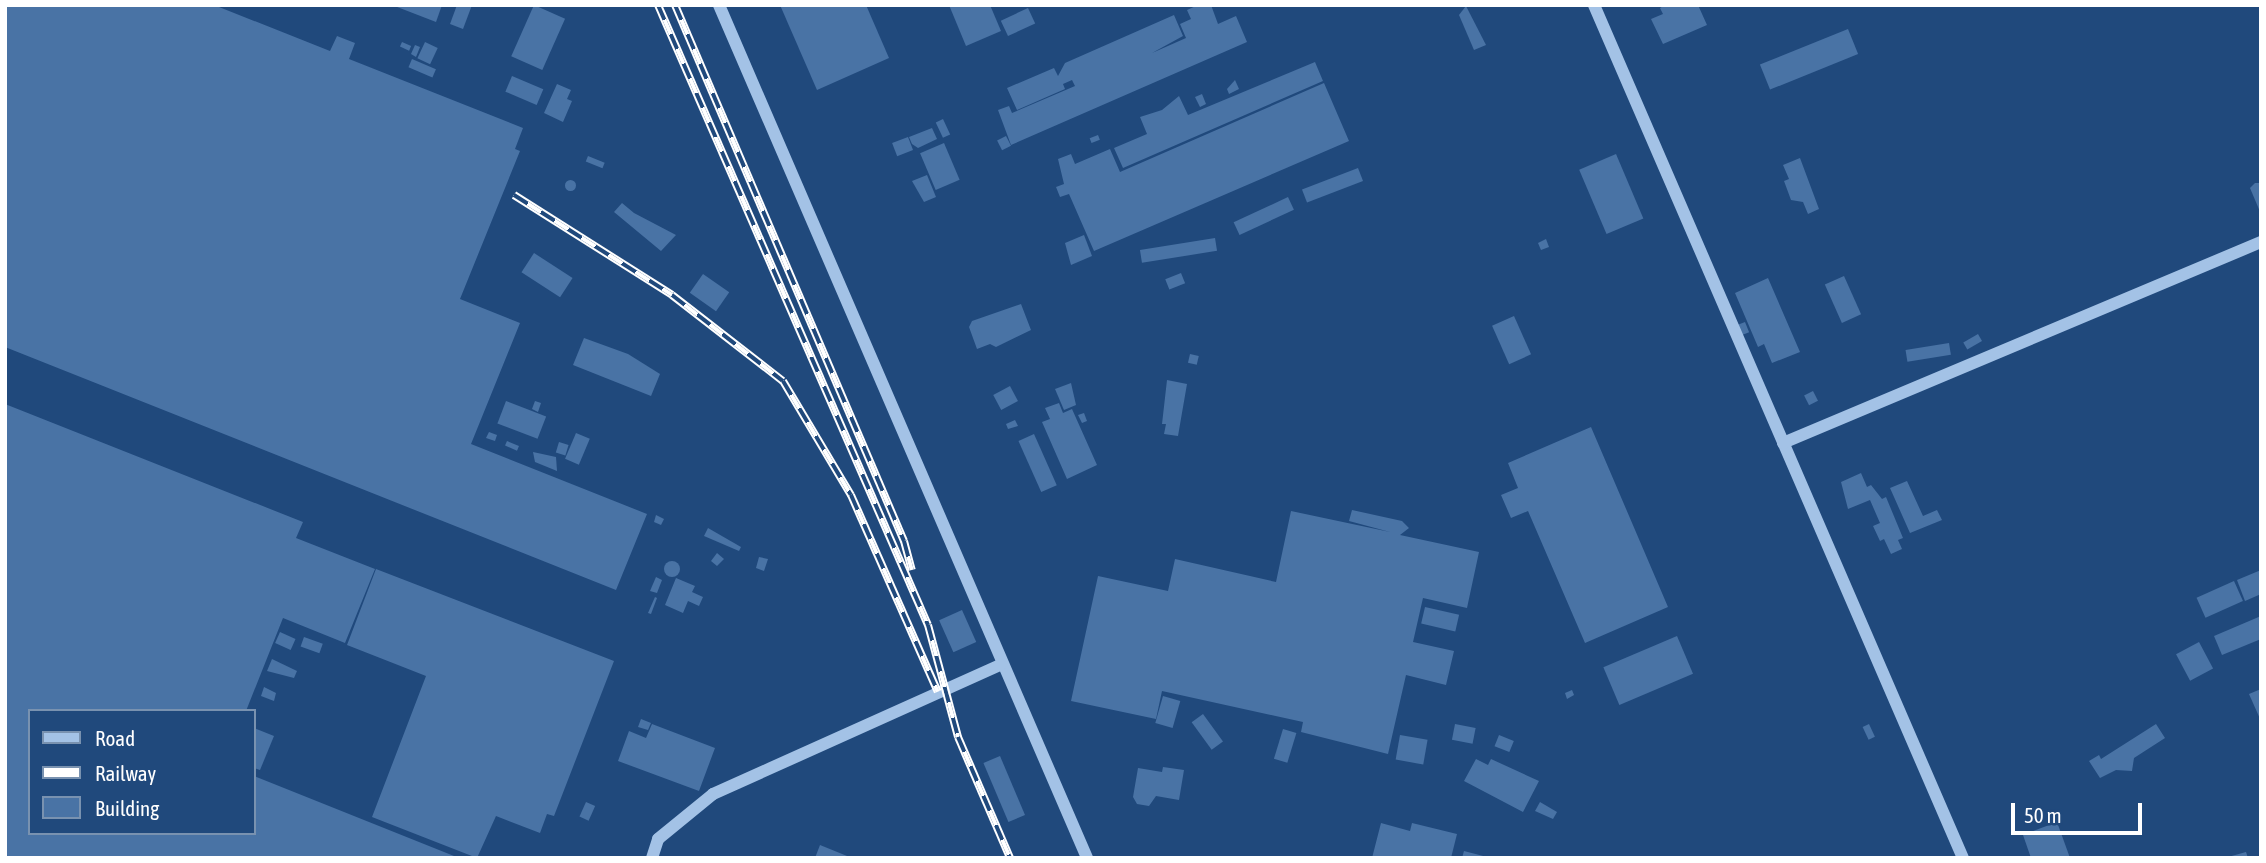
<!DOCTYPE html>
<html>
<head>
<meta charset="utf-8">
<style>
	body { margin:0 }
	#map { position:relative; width:2266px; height:863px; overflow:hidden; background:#20497c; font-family:"Asap Condensed",sans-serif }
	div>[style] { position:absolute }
	.building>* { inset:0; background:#4973a5; transform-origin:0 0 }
	.round { border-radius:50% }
	.minor>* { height:12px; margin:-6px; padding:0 6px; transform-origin:6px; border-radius:6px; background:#a3c2e6 }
	.rail>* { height:8px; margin-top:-4px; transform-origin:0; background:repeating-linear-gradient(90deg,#20497c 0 16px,#fff 0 32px); box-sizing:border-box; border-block:2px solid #fff }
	span { translate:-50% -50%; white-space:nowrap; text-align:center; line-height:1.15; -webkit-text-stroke:5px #20497c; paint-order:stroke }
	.frame { position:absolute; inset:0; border:7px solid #fff; pointer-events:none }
	.legend { position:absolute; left:28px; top:709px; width:228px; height:126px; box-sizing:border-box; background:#20497c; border:2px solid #7992b0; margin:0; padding:9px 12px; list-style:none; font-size:21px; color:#fff }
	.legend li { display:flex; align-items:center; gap:14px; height:35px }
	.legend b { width:35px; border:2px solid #7992b0 }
	.scale { position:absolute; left:2011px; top:803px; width:131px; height:32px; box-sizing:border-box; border:4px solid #fff; border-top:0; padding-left:9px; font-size:21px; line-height:24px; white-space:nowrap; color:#fff; -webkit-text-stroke:5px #20497c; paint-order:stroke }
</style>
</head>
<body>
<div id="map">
	<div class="building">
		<i style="clip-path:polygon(5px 5px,214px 5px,330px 51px,337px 36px,355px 43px,349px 59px,523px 128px,515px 149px,520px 151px,460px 299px,520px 323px,471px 444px,647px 514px,616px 590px,5px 347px)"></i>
		<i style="clip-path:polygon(392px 5px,442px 5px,436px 22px)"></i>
		<i style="clip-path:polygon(457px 5px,472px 5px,463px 29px,450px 24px)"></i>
		<i style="left:534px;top:5px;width:34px;height:56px;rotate:24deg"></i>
		<i style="clip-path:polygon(780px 5px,866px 5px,889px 58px,817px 90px)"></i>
		<i style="clip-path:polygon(949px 5px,990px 5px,1001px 31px,966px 46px)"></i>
		<i style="clip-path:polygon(1198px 5px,1211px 5px,1218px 24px,1236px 16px,1247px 42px,1011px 145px,998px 110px,1009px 106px,1012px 113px,1075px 86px,1072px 80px,1063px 84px,1065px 89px,1017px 110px,1007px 88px,1054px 68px,1058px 76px,1065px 63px,1174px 15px,1183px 36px,1152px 53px,1186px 38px,1180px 24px,1191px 19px,1187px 10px)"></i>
		<i style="clip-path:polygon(1665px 5px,1698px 5px,1707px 25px,1663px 44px,1651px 19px,1663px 14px,1660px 8px)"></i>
		<i style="clip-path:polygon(1466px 6px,1486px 45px,1474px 50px,1459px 15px)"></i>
		<i style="left:1028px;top:8px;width:17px;height:30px;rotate:65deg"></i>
		<i style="left:1848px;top:29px;width:27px;height:95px;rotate:68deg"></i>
		<i style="left:402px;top:42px;width:10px;height:5px;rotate:24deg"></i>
		<i style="left:425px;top:42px;width:14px;height:18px;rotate:25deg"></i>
		<i style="clip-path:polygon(415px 45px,420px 47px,416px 57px,411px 54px)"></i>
		<i style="left:412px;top:59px;width:26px;height:9px;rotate:23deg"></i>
		<i style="clip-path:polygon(1315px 62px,1323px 81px,1123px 168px,1114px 148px,1147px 134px,1140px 117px,1162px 110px,1179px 96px,1188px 115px)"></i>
		<i style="left:512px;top:76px;width:34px;height:17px;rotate:23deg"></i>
		<i style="clip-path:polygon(1235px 80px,1239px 89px,1229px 94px,1227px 89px)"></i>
		<i style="clip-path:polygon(1324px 83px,1349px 141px,1094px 251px,1069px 194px,1060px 197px,1056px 187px,1064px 184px,1058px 159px,1071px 154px,1075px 164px,1110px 149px,1120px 172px)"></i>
		<i style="clip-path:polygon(557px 84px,571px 90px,567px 99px,572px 101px,563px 122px,544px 113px)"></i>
		<i style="clip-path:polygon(1202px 94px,1206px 104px,1200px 107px,1195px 97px)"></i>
		<i style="left:943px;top:119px;width:17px;height:8px;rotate:65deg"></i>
		<i style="clip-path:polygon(932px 128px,937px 139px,918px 148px,912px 144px,909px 137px)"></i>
		<i style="left:1098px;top:135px;width:5px;height:9px;rotate:68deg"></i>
		<i style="left:1006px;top:136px;width:11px;height:10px;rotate:63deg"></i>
		<i style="left:908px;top:137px;width:14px;height:17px;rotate:69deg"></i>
		<i style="left:944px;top:143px;width:40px;height:26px;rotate:67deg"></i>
		<i style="left:1616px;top:154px;width:70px;height:40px;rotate:67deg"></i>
		<i style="left:588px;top:156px;width:18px;height:6px;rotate:22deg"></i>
		<i style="clip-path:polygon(1800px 158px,1819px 209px,1808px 214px,1803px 202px,1791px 200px,1784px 181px,1789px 179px,1783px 165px)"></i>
		<i style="left:1358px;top:168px;width:14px;height:60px;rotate:69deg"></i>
		<i style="clip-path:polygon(927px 175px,936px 197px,924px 202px,912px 181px)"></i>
		<i class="round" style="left:564.5px;top:179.5px;width:11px;height:11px"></i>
		<i style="clip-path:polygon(2255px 183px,2261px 183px,2261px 214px,2250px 188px)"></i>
		<i style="left:1288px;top:197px;width:14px;height:60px;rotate:65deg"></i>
		<i style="clip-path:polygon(622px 203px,634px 213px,676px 235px,661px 251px,614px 212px)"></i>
		<i style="clip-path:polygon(1084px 235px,1092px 256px,1071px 265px,1065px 243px)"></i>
		<i style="left:1215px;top:238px;width:13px;height:76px;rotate:81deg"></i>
		<i style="clip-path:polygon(1546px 239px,1549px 247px,1541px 250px,1538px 243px)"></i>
		<i style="left:534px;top:253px;width:46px;height:23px;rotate:33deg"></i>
		<i style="left:1181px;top:273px;width:11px;height:17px;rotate:68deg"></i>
		<i style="left:703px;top:274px;width:32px;height:23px;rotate:35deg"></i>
		<i style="left:1844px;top:276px;width:42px;height:21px;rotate:66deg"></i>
		<i style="clip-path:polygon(1768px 278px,1800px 352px,1772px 363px,1764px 344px,1758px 347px,1735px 293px)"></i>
		<i style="clip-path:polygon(1021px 304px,1031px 330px,996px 347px,990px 344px,977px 349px,969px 327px,972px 321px)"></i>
		<i style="left:1514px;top:316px;width:42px;height:24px;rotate:66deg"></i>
		<i style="left:1745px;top:322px;width:11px;height:9px;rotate:68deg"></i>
		<i style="left:1978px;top:334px;width:8px;height:17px;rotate:60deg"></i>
		<i style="clip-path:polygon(584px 338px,628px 354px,660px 374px,651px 396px,573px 365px)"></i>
		<i style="left:1949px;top:343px;width:12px;height:44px;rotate:81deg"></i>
		<i style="left:1190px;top:354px;width:9px;height:9px;rotate:13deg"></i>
		<i style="clip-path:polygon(1167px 380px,1187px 384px,1178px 436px,1164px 434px,1166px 424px,1162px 424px)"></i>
		<i style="clip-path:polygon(1071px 383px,1076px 405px,1064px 410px,1055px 389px)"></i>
		<i style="left:1010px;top:386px;width:17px;height:19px;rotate:62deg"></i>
		<i style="left:1813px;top:391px;width:11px;height:10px;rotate:63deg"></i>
		<i style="left:506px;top:401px;width:43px;height:24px;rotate:21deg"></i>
		<i style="clip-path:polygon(535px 401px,541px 403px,538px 412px,532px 409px)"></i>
		<i style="clip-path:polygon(1059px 403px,1063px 413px,1072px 409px,1097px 465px,1067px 479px,1042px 422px,1050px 419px,1045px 408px)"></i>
		<i style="clip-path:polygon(5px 404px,303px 522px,296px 538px,375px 569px,345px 643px,283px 618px,246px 711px,30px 711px,30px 833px,254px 833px,254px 776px,459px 858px,5px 858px)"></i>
		<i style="clip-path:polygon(1084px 413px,1087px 421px,1082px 423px,1078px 415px)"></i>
		<i style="clip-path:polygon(1015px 420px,1018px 426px,1008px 429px,1006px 424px)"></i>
		<i style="clip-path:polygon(1591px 427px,1668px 607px,1585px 643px,1528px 511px,1511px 518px,1501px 495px,1518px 488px,1508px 463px)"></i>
		<i style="clip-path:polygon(489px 432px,497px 435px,495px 441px,486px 438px)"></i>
		<i style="left:576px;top:433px;width:15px;height:28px;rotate:23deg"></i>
		<i style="left:1034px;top:434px;width:56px;height:17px;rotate:66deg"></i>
		<i style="left:507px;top:441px;width:13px;height:5px;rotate:23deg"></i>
		<i style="left:559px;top:442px;width:10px;height:11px;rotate:17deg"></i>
		<i style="clip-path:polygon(533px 452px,556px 457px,557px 471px,535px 462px)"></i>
		<i style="clip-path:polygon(1861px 473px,1867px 487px,1871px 485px,1882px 499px,1886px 497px,1903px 538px,1898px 540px,1902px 549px,1891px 554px,1884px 539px,1880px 541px,1873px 526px,1880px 523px,1870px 500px,1848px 509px,1841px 482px)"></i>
		<i style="clip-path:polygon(1907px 481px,1923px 516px,1937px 510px,1942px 520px,1910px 533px,1890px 488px)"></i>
		<i style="clip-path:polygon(1352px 510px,1402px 521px,1409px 528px,1400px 535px,1479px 552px,1467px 608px,1423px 598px,1413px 642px,1454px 651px,1446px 685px,1406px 675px,1388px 754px,1301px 732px,1303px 722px,1162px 691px,1156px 719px,1071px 701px,1098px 576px,1168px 591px,1175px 559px,1276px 582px,1291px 511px,1390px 532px,1349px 521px)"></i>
		<i style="clip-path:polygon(656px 515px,664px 519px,661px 525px,654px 522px)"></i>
		<i style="clip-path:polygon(708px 528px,741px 547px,739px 551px,704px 536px)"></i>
		<i style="clip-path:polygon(717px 553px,724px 559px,717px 566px,711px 561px)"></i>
		<i style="clip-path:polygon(759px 557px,768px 559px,764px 571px,756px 568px)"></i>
		<i class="round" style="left:664px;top:561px;width:16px;height:16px"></i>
		<i style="clip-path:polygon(376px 569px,614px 661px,554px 816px,547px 814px,540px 833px,496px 816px,477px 858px,372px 817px,426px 676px,347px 645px)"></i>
		<i style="clip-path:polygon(2261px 570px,2261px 594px,2245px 601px,2237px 580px)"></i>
		<i style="clip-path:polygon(656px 577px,662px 580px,657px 593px,650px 591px)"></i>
		<i style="clip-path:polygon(676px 578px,695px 586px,692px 592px,703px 597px,699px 606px,688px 601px,683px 613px,665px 605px)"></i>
		<i style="left:2234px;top:581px;width:22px;height:41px;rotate:66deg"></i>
		<i style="clip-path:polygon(655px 597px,657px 598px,651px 614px,648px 613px)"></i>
		<i style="left:1425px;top:607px;width:35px;height:17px;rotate:13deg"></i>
		<i style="left:962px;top:610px;width:35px;height:25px;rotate:66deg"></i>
		<i style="clip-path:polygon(2261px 616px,2261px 639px,2222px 655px,2214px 636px)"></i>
		<i style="left:280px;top:632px;width:17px;height:12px;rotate:24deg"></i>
		<i style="left:1677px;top:636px;width:41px;height:80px;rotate:67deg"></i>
		<i style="left:304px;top:637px;width:20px;height:10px;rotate:20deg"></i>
		<i style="left:2199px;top:642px;width:30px;height:26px;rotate:62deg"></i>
		<i style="clip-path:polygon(272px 659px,297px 671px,294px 678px,267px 671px)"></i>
		<i style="clip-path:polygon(264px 687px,276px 693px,274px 701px,261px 696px)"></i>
		<i style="clip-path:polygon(2261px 689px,2261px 721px,2249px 694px)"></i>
		<i style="clip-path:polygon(1572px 690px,1574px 695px,1567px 699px,1565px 693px)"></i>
		<i style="left:1163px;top:696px;width:18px;height:28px;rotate:16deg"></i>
		<i style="left:1203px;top:714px;width:34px;height:14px;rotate:54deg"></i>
		<i style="clip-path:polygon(641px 719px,651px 723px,648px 730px,638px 727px)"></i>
		<i style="clip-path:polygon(652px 724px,715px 748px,699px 791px,618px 761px,629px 731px,646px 738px)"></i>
		<i style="left:1455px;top:724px;width:21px;height:16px;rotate:11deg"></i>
		<i style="left:1869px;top:724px;width:14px;height:7px;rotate:65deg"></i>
		<i style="clip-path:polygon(2156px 724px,2165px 738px,2134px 758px,2132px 771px,2116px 770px,2100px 778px,2089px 761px,2099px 755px,2101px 759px)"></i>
		<i style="clip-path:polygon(254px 728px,274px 736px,260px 770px,254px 768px)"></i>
		<i style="left:1283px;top:729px;width:14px;height:31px;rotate:17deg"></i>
		<i style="left:1400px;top:735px;width:28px;height:25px;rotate:10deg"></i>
		<i style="left:1499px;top:735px;width:16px;height:12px;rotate:22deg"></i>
		<i style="left:1000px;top:756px;width:64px;height:18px;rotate:67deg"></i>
		<i style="clip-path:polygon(1476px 759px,1488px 765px,1491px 759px,1539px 781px,1523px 812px,1464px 781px)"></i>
		<i style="clip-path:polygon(1163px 767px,1184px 770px,1179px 800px,1156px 796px,1149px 806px,1137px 804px,1133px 797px,1138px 768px,1162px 772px)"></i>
		<i style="left:586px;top:802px;width:10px;height:16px;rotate:24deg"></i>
		<i style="clip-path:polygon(1540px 802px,1557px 812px,1553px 819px,1535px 811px)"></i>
		<i style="clip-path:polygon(2057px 822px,2070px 858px,2031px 858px,2023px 835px)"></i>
		<i style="clip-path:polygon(1381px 823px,1410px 831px,1412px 823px,1457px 834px,1451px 858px,1372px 858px)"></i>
		<i style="clip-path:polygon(820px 845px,852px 858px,815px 858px)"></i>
		<i style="clip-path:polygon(1464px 851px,1487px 857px,1486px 858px,1462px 858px)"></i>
		<i style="clip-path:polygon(2246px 852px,2248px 858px,2228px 858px,2228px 857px)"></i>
	</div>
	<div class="minor">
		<i style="left:719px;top:5px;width:929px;rotate:66.66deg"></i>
		<i style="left:1594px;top:5px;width:929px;rotate:66.61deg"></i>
		<i style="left:1783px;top:443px;width:519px;rotate:-22.81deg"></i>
		<i style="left:652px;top:858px;width:20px;rotate:-72deg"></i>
		<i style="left:658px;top:839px;width:71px;rotate:-39.3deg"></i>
		<i style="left:713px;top:794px;width:315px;rotate:-24.2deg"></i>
	</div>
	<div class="rail">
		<i style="left:658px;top:5px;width:676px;rotate:66.47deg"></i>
		<i style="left:928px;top:625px;width:116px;rotate:75deg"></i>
		<i style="left:958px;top:737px;width:132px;rotate:66.7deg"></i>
		<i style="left:675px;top:5px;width:583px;rotate:66.87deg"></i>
		<i style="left:904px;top:541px;width:30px;rotate:75deg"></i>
		<i style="left:514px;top:195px;width:187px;rotate:32.3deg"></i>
		<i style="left:672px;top:295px;width:140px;rotate:37.8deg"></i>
		<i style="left:783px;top:381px;width:133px;rotate:59.2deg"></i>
		<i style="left:851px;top:495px;width:215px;rotate:66.2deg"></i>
	</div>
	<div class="frame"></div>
	<ul class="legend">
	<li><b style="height:9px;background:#a3c2e6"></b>Road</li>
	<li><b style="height:9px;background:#fff"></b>Railway</li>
	<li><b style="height:19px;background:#4973a5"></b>Building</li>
	</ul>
	<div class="scale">50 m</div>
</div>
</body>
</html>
